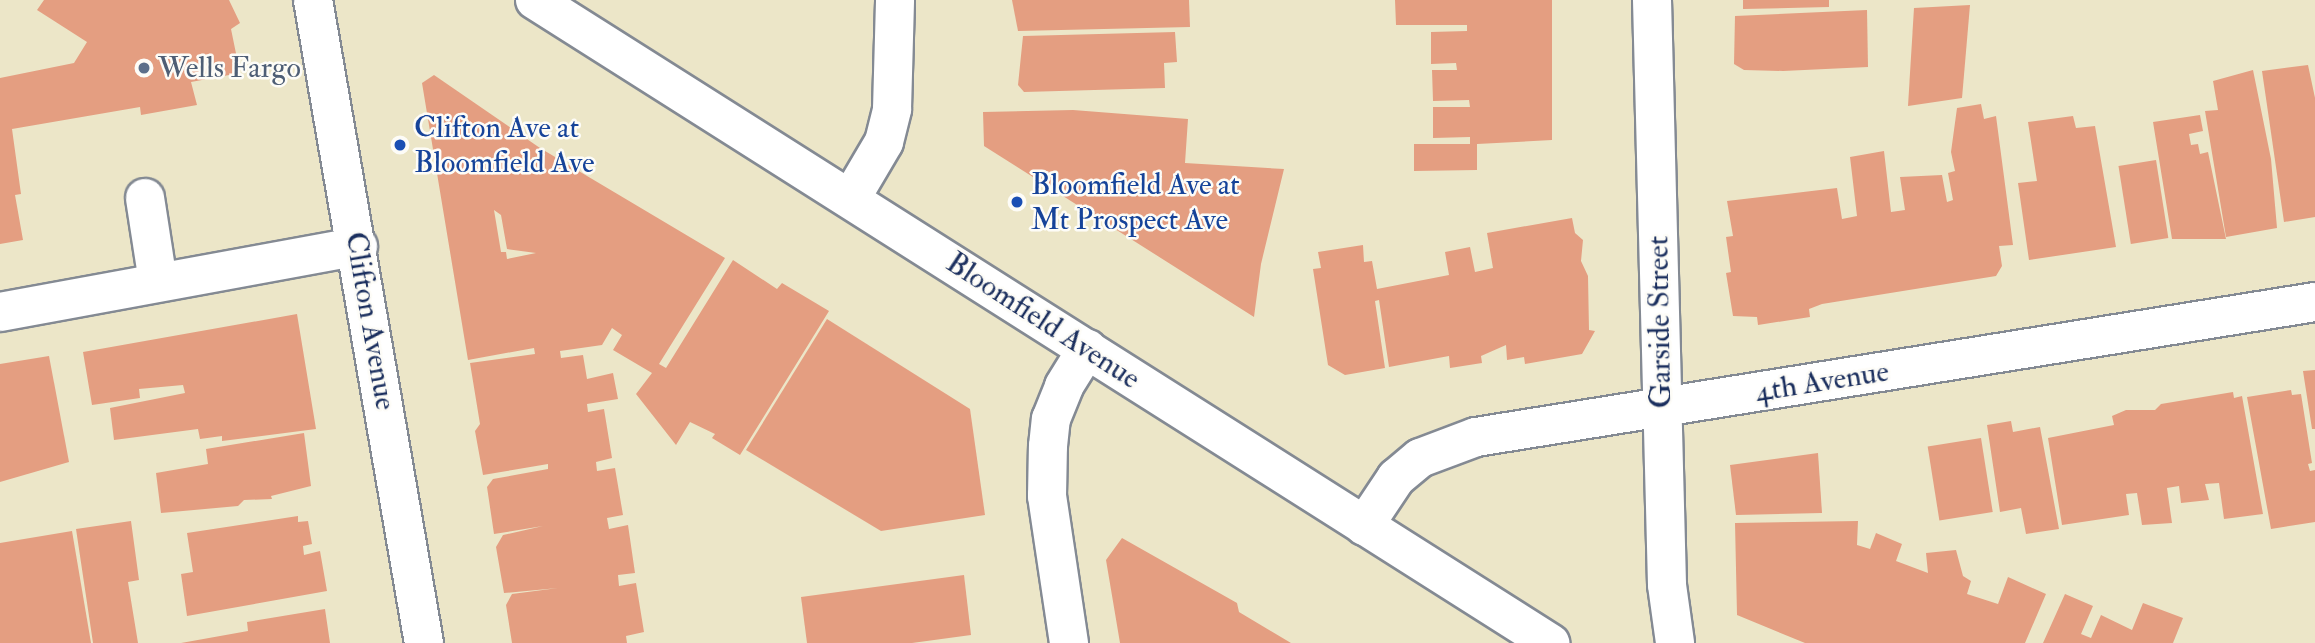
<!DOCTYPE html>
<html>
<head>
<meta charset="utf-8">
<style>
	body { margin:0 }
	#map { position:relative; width:2315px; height:643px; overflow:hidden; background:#ece6c8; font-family:"IM FELL Double Pica",serif }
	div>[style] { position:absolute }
	.building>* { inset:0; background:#e49e81; transform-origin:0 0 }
	.roads { filter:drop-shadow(2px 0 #848a93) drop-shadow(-2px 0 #848a93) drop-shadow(0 2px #848a93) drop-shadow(0 -2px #848a93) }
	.minor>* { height:38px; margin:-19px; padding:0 19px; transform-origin:19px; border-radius:19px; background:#fff }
	.major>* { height:38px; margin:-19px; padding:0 19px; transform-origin:19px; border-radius:19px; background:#fff }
	.dots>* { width:19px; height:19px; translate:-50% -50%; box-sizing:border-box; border:4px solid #fdfcf7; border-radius:50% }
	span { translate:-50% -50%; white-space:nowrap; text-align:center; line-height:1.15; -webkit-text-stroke:5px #fdfcf7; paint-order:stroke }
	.service-label { font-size:30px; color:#4e5e75 }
	.left { translate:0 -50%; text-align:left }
	.transit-label { font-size:30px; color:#164399 }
	.street-label { font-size:30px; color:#1b2f5e }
</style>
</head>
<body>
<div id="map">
	<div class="building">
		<i style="clip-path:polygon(44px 0,229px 0,240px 23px,231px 29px,240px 73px,191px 82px,197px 105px,141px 115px,140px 107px,12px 129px,21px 194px,15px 195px,23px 240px,0 244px,0 78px,74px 63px,87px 42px,37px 10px)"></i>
		<i style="clip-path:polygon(1012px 0,1189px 0,1190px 27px,1018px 31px)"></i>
		<i style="clip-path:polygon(1395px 0,1552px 0,1552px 140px,1477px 144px,1477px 170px,1414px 171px,1414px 144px,1470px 144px,1470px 137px,1433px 138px,1433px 107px,1470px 107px,1469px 100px,1433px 101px,1432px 70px,1457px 70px,1456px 63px,1431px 64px,1431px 32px,1467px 31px,1467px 25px,1396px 25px)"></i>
		<i style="clip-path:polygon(1743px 0,1829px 0,1829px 7px,1743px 9px)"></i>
		<i style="clip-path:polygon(1970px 5px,1962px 98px,1908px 106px,1914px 8px)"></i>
		<i style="clip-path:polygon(1867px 10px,1868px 67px,1783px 71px,1744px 70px,1734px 64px,1735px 16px)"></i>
		<i style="clip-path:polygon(1175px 32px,1177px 62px,1164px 63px,1165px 88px,1024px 92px,1018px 85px,1023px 36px)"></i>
		<i style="clip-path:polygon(2308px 65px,2315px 98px,2315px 217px,2284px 222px,2262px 71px)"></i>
		<i style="clip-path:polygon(2253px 70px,2271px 159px,2277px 228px,2226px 237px,2205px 111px,2218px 110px,2213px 81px)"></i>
		<i style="clip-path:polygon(evenodd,434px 75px,540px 148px,725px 258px,659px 364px,666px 368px,733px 260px,777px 289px,782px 283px,829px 311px,740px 455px,712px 438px,715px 434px,690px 422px,676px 445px,636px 394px,652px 373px,613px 350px,622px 335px,612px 328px,602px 345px,560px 351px,561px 358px,583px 355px,587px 379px,613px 373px,618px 399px,587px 404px,588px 412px,604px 409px,612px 458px,596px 462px,597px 471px,615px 468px,623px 515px,607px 518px,609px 529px,628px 525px,635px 573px,618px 575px,619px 586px,636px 583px,644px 632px,626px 636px,627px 643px,512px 643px,506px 605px,512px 594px,558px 588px,504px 593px,496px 547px,503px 535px,543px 526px,494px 534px,487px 487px,493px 479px,548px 469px,548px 464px,483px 475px,475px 431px,480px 424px,470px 363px,535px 354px,534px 348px,468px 360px,422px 83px,434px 75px,494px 210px,501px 215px,507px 249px,536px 253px,507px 259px,506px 252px,501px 252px,494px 210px)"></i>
		<i style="clip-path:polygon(1981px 104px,1984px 119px,1996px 116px,2013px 245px,1999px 246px,2002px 266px,1996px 276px,1822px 304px,1809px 309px,1810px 317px,1758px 325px,1757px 317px,1733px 316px,1726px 273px,1731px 272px,1726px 237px,1733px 236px,1727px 201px,1837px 188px,1842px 219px,1857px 216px,1850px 157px,1884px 151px,1891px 212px,1905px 210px,1900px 177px,1942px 175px,1947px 202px,1953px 200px,1948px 173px,1955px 171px,1951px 152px,1957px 108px)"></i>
		<i style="clip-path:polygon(1073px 110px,1188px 119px,1185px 163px,1284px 169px,1261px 264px,1254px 317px,984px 146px,983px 112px)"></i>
		<i style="clip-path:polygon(2200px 115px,2203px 131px,2189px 134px,2191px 145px,2198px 144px,2200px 154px,2208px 152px,2226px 239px,2172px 239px,2153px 122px)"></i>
		<i style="clip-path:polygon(2073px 116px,2076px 128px,2095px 126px,2116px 247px,2029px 260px,2018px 183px,2037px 181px,2028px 122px)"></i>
		<i style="left:2156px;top:160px;width:79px;height:38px;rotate:81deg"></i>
		<i style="clip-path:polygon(1572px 218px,1575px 233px,1583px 240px,1581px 261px,1588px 276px,1589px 330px,1595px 331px,1582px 354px,1525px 364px,1524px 357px,1507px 360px,1506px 345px,1481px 356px,1482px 363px,1450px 368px,1449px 356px,1389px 367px,1379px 300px,1375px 301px,1385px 368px,1345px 375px,1328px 365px,1313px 269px,1321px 268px,1318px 252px,1363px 245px,1364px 262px,1372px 261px,1377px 289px,1449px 275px,1445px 252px,1470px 247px,1475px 272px,1493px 268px,1487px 233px)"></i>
		<i style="clip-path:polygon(297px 314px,316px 429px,222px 441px,222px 436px,200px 439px,198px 429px,114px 440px,110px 408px,185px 393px,183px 385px,139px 389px,140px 398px,92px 405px,83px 352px)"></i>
		<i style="clip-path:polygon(827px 319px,970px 409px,985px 515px,881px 531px,746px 450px)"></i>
		<i style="clip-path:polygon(49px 356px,69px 462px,0 482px,0 364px)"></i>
		<i style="clip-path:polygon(2315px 370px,2315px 429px,2312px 429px,2303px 371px)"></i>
		<i style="clip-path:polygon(2291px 390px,2292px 395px,2301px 394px,2312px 463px,2308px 464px,2310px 471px,2315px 470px,2315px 522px,2271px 529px,2247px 397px)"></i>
		<i style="clip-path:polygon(2233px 392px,2234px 398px,2242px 396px,2263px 514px,2224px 519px,2219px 483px,2205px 484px,2209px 500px,2181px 503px,2179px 486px,2167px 488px,2172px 523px,2142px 525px,2137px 493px,2126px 494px,2129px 515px,2062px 525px,2048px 438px,2114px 425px,2112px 416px,2126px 410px,2155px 410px,2161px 404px)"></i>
		<i style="clip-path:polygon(2011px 421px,2013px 432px,2040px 427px,2059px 529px,2026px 534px,2021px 508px,2000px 512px,1987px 425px)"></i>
		<i style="clip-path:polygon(304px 433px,311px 486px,271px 496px,272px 499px,244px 500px,238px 506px,161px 513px,156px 473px,208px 464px,206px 449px)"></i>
		<i style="left:1981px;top:438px;width:75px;height:54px;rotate:81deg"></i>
		<i style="clip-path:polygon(1818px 453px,1822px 513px,1736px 515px,1730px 465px)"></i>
		<i style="clip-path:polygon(298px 516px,298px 522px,308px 521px,312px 544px,303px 546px,304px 555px,320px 551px,327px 591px,187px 616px,181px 574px,193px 572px,187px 533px)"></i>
		<i style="clip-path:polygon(131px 521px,139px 580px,128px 582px,138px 643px,93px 643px,76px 529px)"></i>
		<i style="clip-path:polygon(1858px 521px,1857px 545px,1870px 549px,1876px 533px,1902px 544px,1896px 561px,1928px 573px,1926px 553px,1956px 550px,1963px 576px,1971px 581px,1967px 594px,1998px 604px,2008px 577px,2046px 594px,2025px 643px,1805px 643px,1737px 615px,1735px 523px)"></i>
		<i style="clip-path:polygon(72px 531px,91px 643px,0 643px,0 543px)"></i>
		<i style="clip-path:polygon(1122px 538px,1237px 603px,1239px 612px,1291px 643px,1120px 643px,1106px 560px)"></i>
		<i style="clip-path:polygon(964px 575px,971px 635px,912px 643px,807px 643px,801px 597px)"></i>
		<i style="clip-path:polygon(2065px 594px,2093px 606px,2081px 634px,2091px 638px,2101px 615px,2132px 630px,2143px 603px,2183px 618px,2173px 643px,2043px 643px)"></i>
		<i style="clip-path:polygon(325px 609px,330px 643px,181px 643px,248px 631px,247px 622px)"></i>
	</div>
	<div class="roads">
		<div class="minor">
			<i style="left:1652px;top:0;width:585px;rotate:88.53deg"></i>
			<i style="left:1667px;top:585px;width:59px;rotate:82.1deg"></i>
			<i style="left:145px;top:198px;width:85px;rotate:81.2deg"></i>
			<i style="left:0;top:312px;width:364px;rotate:-10.4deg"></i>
			<i style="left:1364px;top:526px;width:58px;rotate:-56.3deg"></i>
			<i style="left:1396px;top:478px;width:31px;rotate:-40deg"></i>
			<i style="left:1420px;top:458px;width:60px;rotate:-20.6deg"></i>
			<i style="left:1476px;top:437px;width:850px;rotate:-9.14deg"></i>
			<i style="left:1069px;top:643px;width:149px;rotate:-98.5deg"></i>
			<i style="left:1047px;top:496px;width:50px;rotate:-88.9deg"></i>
			<i style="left:1048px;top:446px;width:27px;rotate:-84deg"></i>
			<i style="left:1051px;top:419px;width:35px;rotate:-68deg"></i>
			<i style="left:1064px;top:386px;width:44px;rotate:-58.1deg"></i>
		</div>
		<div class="major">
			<i style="left:313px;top:0;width:653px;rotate:80.21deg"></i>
			<i style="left:535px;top:0;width:1202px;rotate:32.35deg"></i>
			<i style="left:851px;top:198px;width:65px;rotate:-59.5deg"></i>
			<i style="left:884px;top:142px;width:34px;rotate:-76deg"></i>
			<i style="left:892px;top:109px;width:109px;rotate:-88.4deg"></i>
		</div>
	</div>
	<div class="dots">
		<i style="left:144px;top:68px;background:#5c6f8a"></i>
		<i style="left:400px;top:145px;background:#1a4fb4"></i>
		<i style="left:1017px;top:202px;background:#1a4fb4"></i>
	</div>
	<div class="service-label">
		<span class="left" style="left:158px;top:68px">Wells Fargo</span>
	</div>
	<div class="transit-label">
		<span class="left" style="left:414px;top:145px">Clifton Ave at<br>Bloomfield Ave</span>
		<span class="left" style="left:1031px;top:202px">Bloomfield Ave at<br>Mt Prospect Ave</span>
	</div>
	<div class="street-label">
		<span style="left:370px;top:321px;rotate:80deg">Clifton Avenue</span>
		<span style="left:1043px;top:321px;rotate:33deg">Bloomfield Avenue</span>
		<span style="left:1660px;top:322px;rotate:-91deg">Garside Street</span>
		<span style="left:1822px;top:382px;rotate:-9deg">4th Avenue</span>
	</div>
</div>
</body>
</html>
